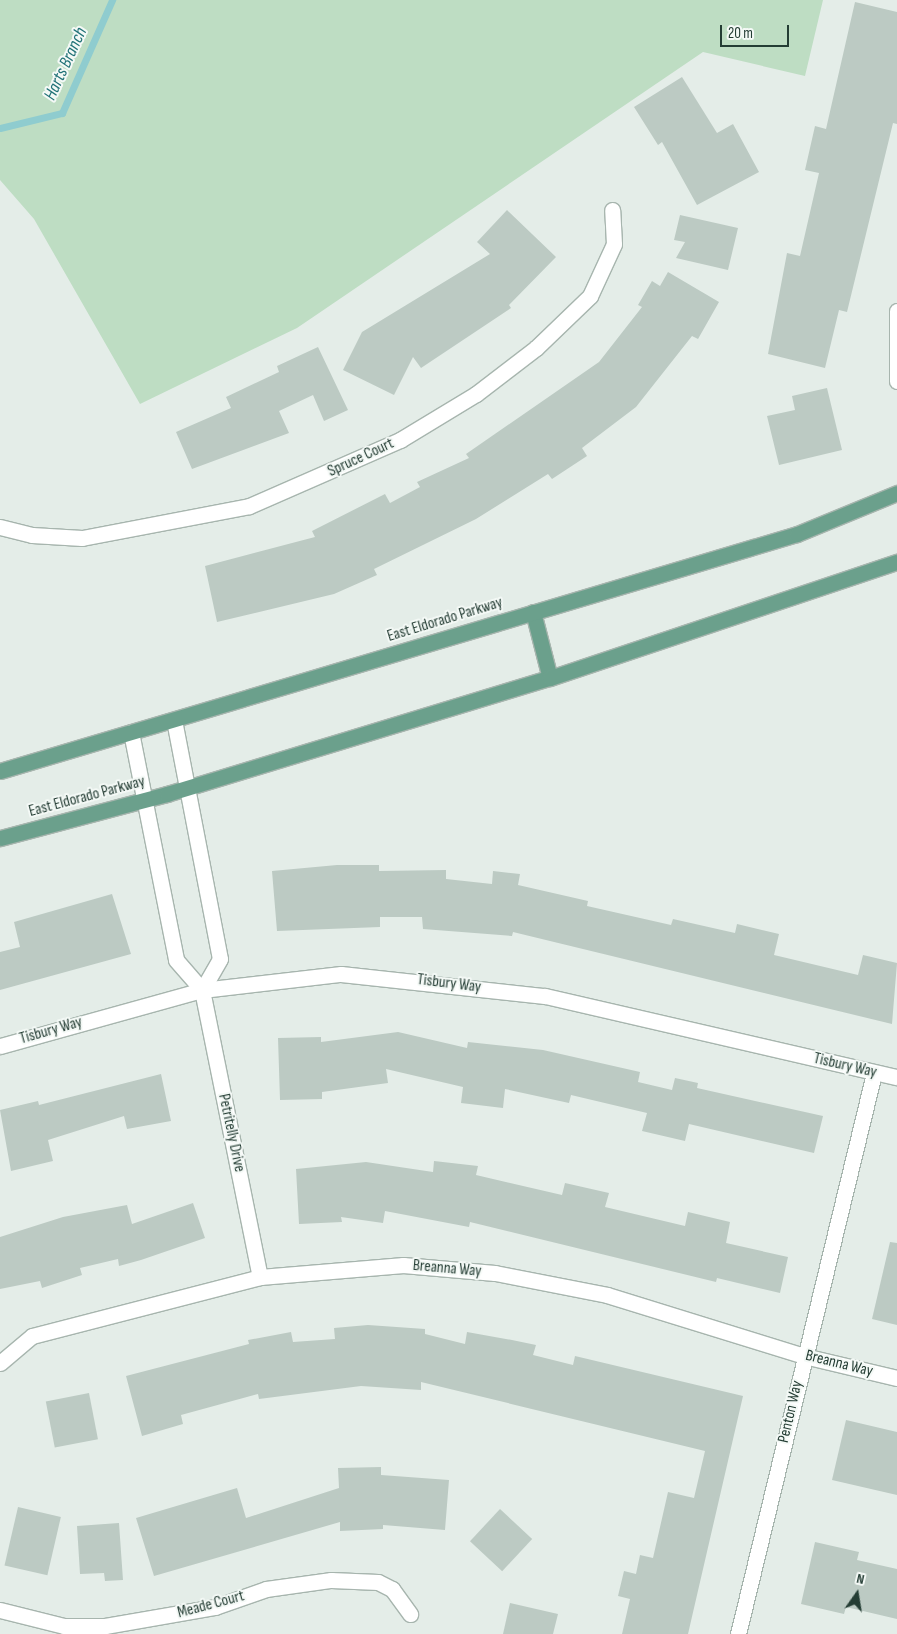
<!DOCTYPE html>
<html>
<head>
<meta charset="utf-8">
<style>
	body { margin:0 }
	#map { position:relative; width:897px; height:1634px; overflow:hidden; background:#e4ede8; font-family:"Sofia Sans Condensed",sans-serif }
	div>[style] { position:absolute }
	.green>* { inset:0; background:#beddc3 }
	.stream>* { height:7px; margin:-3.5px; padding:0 3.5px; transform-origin:3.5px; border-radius:3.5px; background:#8fcccf }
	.building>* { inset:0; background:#bccac3; transform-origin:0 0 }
	.roads { filter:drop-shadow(1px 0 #a7b5ae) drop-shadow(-1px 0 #a7b5ae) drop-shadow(0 1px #a7b5ae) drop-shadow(0 -1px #a7b5ae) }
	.street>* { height:15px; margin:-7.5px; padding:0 7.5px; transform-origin:7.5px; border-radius:7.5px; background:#fff }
	.primary>* { height:15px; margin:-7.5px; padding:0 7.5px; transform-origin:7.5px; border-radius:7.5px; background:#6ba08c }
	span { translate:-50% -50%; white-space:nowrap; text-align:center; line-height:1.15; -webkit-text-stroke:4px #f4f9f6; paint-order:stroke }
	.street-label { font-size:16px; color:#243d34 }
	.water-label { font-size:18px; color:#217277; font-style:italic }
	.north { position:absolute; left:832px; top:1569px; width:50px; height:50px; -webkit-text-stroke:4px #f4f9f6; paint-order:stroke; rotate:13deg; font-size:14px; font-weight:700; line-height:20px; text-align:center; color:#243d34 }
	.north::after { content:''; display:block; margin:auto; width:18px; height:22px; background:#243d34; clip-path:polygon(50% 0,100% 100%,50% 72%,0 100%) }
	.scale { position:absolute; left:720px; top:25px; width:69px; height:22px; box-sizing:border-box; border:2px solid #243d34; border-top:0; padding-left:6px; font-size:15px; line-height:18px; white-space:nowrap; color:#243d34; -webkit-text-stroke:4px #f4f9f6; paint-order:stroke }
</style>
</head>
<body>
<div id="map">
	<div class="green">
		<i style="clip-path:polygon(0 0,823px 0,805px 76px,703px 52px,297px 328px,140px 404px,34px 219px,0 180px)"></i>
	</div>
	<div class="stream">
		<i style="left:0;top:128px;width:64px;rotate:-13.6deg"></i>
		<i style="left:62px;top:113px;width:124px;rotate:-66.1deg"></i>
	</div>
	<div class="building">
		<i style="clip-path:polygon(855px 2px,897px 12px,897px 124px,893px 123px,847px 312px,839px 310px,825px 368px,768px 354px,787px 253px,800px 256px,819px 173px,805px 170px,815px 126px,826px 129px)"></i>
		<i style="clip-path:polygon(682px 77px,717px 133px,733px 124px,759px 172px,697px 205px,662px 142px,658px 145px,634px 107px)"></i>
		<i style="clip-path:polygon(507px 210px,556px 257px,509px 305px,511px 308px,421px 368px,413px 357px,394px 395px,343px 370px,362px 332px,490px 254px,477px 242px)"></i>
		<i style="clip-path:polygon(680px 215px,738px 228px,728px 270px,676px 258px,685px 242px,674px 240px)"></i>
		<i style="clip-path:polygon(668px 272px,719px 302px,698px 339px,692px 336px,636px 407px,582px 448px,587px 456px,552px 479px,548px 474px,476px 519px,374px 569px,377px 575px,334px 594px,217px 622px,205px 566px,315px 537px,312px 531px,385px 494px,390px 503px,420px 487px,417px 482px,469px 458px,466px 454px,599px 362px,642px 307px,638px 305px,652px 281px,660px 286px)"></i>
		<i style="clip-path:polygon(318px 347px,348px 410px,324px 421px,313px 395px,279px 411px,289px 433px,192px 469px,176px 432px,231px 408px,226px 397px,279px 372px,277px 366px)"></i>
		<i style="clip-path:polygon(827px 388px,842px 450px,779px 465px,767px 416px,795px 410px,792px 396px)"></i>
		<i style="clip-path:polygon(337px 865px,379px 865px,379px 871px,446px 870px,446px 879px,492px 884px,493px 871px,520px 874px,518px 885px,588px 901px,587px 906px,671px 925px,673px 919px,735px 933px,737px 924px,779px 934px,774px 955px,858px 975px,863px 955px,897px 963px,892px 1024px,513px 932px,512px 936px,423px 929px,422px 917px,380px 917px,380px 927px,277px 931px,272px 871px)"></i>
		<i style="clip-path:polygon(112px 894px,131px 954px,0 990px,0 952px,20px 947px,14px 922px)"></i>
		<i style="clip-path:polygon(398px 1032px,467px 1048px,468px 1042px,543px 1050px,640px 1072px,638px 1082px,672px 1090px,675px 1078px,698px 1083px,697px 1088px,823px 1116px,814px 1153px,689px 1124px,685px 1141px,642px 1131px,647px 1113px,571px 1095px,569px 1103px,505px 1089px,503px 1108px,461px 1103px,463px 1087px,386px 1069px,388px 1083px,322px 1092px,322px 1099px,280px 1100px,278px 1038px,321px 1037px,321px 1042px)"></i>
		<i style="clip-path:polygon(161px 1074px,171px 1121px,127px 1129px,124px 1116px,48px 1140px,53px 1161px,11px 1171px,0 1110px,38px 1101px,39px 1105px)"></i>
		<i style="clip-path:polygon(434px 1161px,478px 1166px,476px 1175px,562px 1195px,565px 1183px,609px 1193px,605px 1207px,685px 1226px,688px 1212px,730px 1222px,726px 1243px,788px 1257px,780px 1293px,717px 1278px,716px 1282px,470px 1222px,469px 1227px,385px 1211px,383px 1223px,341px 1217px,342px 1222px,299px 1224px,296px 1169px,366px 1162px,433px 1172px)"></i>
		<i style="clip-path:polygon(193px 1203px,205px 1238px,141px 1260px,119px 1266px,118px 1259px,80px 1268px,82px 1275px,42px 1288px,40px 1281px,0 1289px,0 1237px,63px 1217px,127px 1205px,132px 1224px)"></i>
		<i style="clip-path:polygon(890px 1242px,897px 1243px,897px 1325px,872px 1319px)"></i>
		<i style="clip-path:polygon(368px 1325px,425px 1329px,425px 1334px,465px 1344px,467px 1332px,512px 1340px,536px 1345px,533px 1355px,573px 1365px,575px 1356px,743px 1396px,688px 1634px,622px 1634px,630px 1599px,618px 1596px,624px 1571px,636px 1574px,640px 1555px,653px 1558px,668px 1492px,694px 1498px,705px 1451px,421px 1382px,421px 1390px,361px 1386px,259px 1399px,258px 1394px,181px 1415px,183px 1424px,142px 1436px,126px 1376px,249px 1344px,248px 1340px,291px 1332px,293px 1342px,335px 1339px,334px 1328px)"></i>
		<i style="left:89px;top:1393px;width:47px;height:44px;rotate:79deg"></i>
		<i style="clip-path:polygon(846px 1420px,897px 1432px,897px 1495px,832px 1480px)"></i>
		<i style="clip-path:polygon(381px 1467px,381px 1475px,449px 1480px,445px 1530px,383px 1525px,383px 1529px,340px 1531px,340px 1522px,154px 1576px,136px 1518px,237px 1488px,246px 1518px,339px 1488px,338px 1468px)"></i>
		<i style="left:18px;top:1507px;width:44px;height:60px;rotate:13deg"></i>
		<i style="left:500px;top:1509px;width:44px;height:44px;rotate:43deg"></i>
		<i style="clip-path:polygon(119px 1523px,123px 1580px,105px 1581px,104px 1573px,80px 1574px,77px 1526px)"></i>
		<i style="clip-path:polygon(815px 1542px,859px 1552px,857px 1560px,897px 1569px,897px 1619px,846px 1607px,844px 1614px,801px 1604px)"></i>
		<i style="clip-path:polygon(510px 1603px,558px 1614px,553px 1634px,503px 1634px)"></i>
	</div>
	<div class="roads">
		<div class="street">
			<i style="left:897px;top:381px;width:70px;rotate:-90deg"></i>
			<i style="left:0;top:527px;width:33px;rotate:14deg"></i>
			<i style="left:32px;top:535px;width:50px;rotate:3.4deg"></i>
			<i style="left:82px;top:538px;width:170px;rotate:-10.8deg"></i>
			<i style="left:249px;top:506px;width:165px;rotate:-23.6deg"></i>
			<i style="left:400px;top:440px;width:89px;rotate:-31.2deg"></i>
			<i style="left:476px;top:394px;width:76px;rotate:-37.5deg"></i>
			<i style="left:536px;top:348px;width:75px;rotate:-43.9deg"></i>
			<i style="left:590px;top:296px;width:57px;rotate:-65.2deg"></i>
			<i style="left:614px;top:244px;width:34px;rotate:-93deg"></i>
			<i style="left:174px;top:720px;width:243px;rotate:79.1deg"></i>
			<i style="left:220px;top:959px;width:36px;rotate:120deg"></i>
			<i style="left:131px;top:732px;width:232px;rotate:78.8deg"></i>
			<i style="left:176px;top:960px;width:40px;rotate:49deg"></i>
			<i style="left:202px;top:990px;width:293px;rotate:78.6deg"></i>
			<i style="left:0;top:1046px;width:210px;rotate:-15.5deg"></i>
			<i style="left:202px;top:990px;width:140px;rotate:-6.6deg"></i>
			<i style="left:341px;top:974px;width:205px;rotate:6.2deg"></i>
			<i style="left:545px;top:996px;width:361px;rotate:13deg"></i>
			<i style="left:0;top:1363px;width:42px;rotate:-40.2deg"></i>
			<i style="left:32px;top:1336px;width:236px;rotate:-14.5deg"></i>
			<i style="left:260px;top:1277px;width:144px;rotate:-4.8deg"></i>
			<i style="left:403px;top:1265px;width:92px;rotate:5deg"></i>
			<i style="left:495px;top:1273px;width:114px;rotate:11.1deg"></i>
			<i style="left:607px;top:1295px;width:206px;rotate:17.2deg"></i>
			<i style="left:804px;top:1356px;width:96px;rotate:13.3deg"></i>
			<i style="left:0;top:1610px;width:66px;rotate:14deg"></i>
			<i style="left:64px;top:1626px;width:41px"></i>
			<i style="left:105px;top:1626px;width:112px;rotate:-9.8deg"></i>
			<i style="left:215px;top:1607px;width:54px;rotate:-19.4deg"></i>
			<i style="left:266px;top:1589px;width:66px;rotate:-7.9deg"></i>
			<i style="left:331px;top:1580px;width:47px;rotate:2.4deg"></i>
			<i style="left:378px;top:1582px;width:16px;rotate:27deg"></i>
			<i style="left:392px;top:1589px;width:31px;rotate:54deg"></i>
			<i style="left:738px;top:1634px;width:577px;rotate:-76.37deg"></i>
		</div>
		<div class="primary">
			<i style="left:533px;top:612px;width:68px;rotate:75.6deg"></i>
			<i style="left:0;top:771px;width:831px;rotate:-16.56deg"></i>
			<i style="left:797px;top:534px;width:108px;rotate:-22.3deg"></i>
			<i style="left:0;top:838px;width:173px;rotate:-14.8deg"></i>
			<i style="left:167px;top:794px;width:400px;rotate:-16.9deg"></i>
			<i style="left:550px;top:678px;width:366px;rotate:-18.5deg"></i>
		</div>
	</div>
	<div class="street-label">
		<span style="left:361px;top:458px;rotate:-25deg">Spruce Court</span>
		<span style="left:445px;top:620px;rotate:-17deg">East Eldorado Parkway</span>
		<span style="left:87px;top:797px;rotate:-15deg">East Eldorado Parkway</span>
		<span style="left:449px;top:984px;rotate:7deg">Tisbury Way</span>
		<span style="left:51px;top:1031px;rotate:-16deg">Tisbury Way</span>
		<span style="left:845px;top:1066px;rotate:13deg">Tisbury Way</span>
		<span style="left:231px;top:1133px;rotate:78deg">Petritelly Drive</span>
		<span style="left:447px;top:1269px;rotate:5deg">Breanna Way</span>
		<span style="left:839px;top:1364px;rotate:14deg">Breanna Way</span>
		<span style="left:791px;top:1412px;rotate:-77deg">Penton Way</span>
		<span style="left:211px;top:1605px;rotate:-15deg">Meade Court</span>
	</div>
	<div class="water-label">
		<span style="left:66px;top:64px;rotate:-65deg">Harts Branch</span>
	</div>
	<div class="north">N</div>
	<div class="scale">20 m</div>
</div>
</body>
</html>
